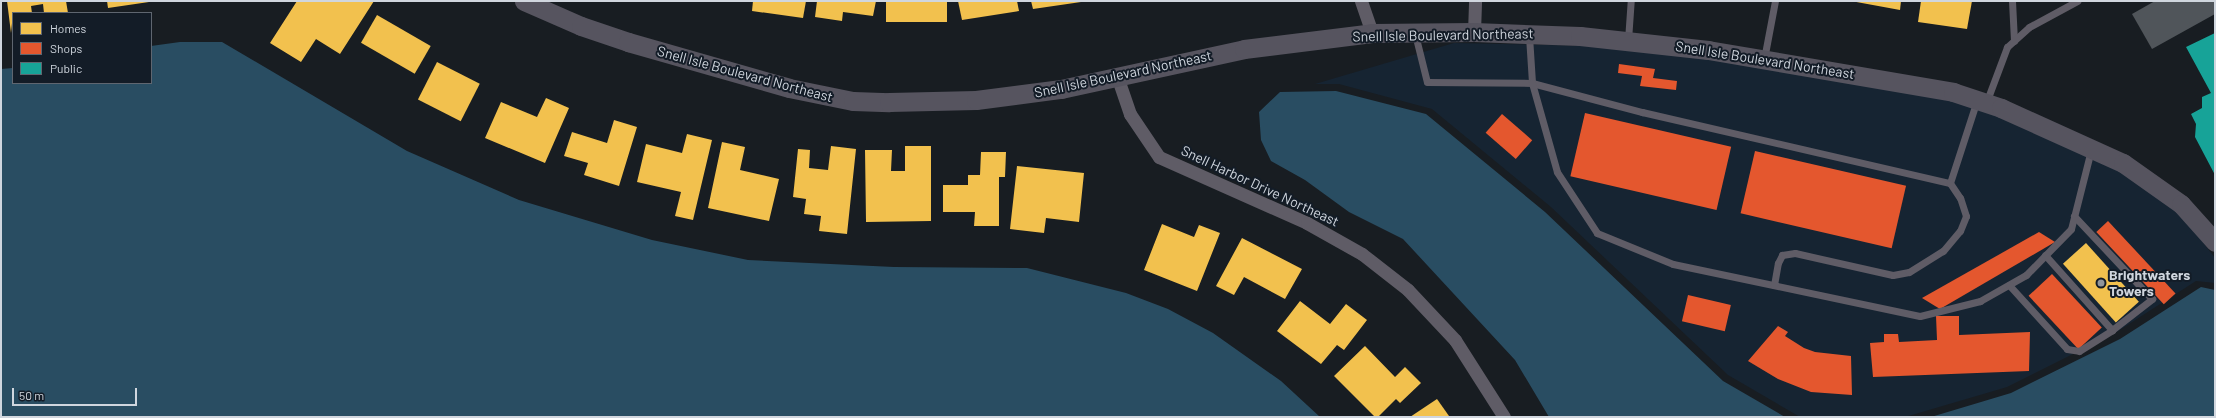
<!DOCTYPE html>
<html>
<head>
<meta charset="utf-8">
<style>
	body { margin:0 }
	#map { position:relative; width:2216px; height:418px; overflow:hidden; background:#181d22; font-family:Barlow,sans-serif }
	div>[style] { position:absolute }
	.built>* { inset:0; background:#162432 }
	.water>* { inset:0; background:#294d62 }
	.homes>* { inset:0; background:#f2c14e; transform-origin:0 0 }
	.shops>* { inset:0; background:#e4572e; transform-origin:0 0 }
	.public>* { inset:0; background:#17a398 }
	.building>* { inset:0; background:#50555a }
	.lane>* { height:7px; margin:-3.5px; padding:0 3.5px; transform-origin:3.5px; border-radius:3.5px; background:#5f5c66 }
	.street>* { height:13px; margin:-6.5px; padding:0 6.5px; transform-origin:6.5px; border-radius:6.5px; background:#5f5c66 }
	.secondary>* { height:19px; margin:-9.5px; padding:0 9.5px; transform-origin:9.5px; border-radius:9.5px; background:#56545f }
	.dots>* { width:11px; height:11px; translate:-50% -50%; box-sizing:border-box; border:2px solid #131c27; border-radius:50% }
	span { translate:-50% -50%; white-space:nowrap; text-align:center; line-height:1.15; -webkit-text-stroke:4px #131c27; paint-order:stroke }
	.street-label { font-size:14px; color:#d0d6de }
	.poi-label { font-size:14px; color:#d0d6de; font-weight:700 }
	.left { translate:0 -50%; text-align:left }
	.frame { position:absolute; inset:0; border:2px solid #d0d6de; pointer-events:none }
	.legend { position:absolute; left:12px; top:12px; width:140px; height:72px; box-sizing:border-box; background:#131c27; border:1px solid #5f6670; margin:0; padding:5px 7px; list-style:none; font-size:12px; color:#d0d6de }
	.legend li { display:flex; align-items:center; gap:8px; height:20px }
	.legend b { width:20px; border:1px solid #5f6670 }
	.scale { position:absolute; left:12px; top:388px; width:125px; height:18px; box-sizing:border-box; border:2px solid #d0d6de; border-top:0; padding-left:5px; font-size:12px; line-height:14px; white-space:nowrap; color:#d0d6de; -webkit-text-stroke:3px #131c27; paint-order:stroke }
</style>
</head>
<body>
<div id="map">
	<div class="built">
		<i style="clip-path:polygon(1454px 43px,1594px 46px,1722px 61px,1950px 100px,1997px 116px,2118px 170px,2174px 210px,2192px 228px,2215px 258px,2215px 283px,2196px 281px,2115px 333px,2007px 387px,1905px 417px,1800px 417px,1728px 375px,1551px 207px,1432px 109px,1339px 84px,1315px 84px)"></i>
	</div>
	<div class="water">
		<i style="clip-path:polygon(180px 42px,222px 42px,407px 151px,519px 200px,652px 240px,748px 260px,894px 267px,1027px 268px,1126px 293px,1168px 309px,1213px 333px,1281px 381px,1320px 417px,1px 417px,1px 69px,13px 68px,13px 83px,151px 83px,151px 46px)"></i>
		<i style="clip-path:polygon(1336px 91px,1426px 114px,1545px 212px,1723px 381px,1785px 417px,1549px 417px,1515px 360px,1403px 239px,1349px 212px,1305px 180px,1271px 161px,1261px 140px,1259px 112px,1280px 92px)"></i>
		<i style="clip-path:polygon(2201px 287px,2215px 290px,2215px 417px,1931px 417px,2011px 393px,2120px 339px)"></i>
	</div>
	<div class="homes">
		<i style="clip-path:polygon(7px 1px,66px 1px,68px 13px,44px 13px,43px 4px,31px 6px,32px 13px,13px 13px,11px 33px)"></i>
		<i style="clip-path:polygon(107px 1px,149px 1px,149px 2px,108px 8px)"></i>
		<i style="clip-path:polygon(297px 1px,374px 1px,340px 54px,316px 39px,301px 62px,270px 43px)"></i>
		<i style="clip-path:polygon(753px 1px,806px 1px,803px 18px,752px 11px)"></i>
		<i style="clip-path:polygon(817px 1px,876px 1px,873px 16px,843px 12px,842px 21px,815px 17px)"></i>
		<i style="left:886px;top:1px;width:61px;height:21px"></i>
		<i style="clip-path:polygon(958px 1px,1017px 1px,1019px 11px,962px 20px)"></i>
		<i style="clip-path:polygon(1031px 1px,1081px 1px,1081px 2px,1033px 9px)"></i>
		<i style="clip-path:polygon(1851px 1px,1901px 1px,1900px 10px)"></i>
		<i style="clip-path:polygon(1921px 1px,1972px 1px,1967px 29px,1918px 22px)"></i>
		<i style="left:377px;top:15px;width:62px;height:32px;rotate:30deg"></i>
		<i style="left:437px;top:62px;width:48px;height:42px;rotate:27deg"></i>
		<i style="clip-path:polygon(546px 98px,569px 108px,545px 163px,485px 138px,501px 102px,537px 117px)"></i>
		<i style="clip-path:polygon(614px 120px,637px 127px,619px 186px,584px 175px,588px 163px,564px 156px,572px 132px,607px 143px)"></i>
		<i style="clip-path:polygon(687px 134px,712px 140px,693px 220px,675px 216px,681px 192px,637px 182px,646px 144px,682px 153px)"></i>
		<i style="clip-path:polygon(722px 142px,745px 147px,740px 170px,779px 179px,769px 221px,708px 208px)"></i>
		<i style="clip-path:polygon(831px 146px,856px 149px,847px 234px,819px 231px,821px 216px,804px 214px,806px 199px,793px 197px,798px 149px,810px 150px,809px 168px,828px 170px)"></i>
		<i style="clip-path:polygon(905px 146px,931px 146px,931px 221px,866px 222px,865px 150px,892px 150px,891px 171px,905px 171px)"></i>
		<i style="clip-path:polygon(981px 152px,1006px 152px,1005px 177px,999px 177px,999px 226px,974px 226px,975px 212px,943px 212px,943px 185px,968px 185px,968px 175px,980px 175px)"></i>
		<i style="clip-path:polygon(1017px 166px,1084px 173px,1079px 222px,1046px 218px,1044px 233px,1010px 229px)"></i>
		<i style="clip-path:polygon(1162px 224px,1194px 237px,1199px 225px,1220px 233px,1197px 291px,1144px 270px)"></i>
		<i style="clip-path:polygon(1242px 238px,1302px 269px,1285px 299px,1244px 277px,1234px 295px,1216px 286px)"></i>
		<i style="left:2086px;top:243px;width:79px;height:31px;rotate:48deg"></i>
		<i style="clip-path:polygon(1300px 301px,1330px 324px,1346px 304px,1367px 320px,1344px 350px,1337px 345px,1321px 364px,1277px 331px)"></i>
		<i style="clip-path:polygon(1365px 346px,1395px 377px,1405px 367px,1421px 383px,1400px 403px,1396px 399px,1378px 417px,1375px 417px,1334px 376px)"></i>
		<i style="clip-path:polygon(1437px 399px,1449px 416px,1410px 417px)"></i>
	</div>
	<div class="shops">
		<i style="clip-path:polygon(1619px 64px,1655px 69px,1653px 78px,1677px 81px,1676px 90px,1640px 86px,1642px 76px,1618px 73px)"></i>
		<i style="left:1585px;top:113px;width:150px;height:65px;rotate:13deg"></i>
		<i style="left:1502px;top:114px;width:40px;height:25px;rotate:41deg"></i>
		<i style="left:1755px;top:151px;width:155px;height:64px;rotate:13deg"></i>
		<i style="left:2108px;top:221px;width:99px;height:16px;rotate:47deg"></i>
		<i style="clip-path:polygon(2039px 232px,2055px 242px,1940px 309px,1922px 298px)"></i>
		<i style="left:2052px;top:274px;width:73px;height:32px;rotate:47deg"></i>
		<i style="left:1688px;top:295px;width:44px;height:27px;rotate:13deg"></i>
		<i style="clip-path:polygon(1936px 316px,1959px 316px,1959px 335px,2030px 332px,2029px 371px,1873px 377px,1870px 343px,1884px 342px,1884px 334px,1898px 334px,1899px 342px,1937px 340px)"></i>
		<i style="clip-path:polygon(1778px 326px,1788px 332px,1785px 336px,1804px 348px,1815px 352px,1851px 356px,1852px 395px,1811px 392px,1778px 379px,1748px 361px)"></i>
	</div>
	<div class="public">
		<i style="clip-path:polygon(2215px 33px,2215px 175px,2195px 137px,2196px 124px,2191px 114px,2202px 108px,2202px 97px,2211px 93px,2186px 47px)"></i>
	</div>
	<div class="building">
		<i style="clip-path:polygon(2155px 1px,2215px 1px,2215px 14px,2152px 49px,2132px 14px)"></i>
	</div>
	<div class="lane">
		<i style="left:2012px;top:1px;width:40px;rotate:87.1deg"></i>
		<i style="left:1415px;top:34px;width:49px;rotate:76deg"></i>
		<i style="left:1427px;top:82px;width:105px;rotate:0.5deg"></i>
		<i style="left:1532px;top:83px;width:114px;rotate:14.8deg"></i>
		<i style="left:1642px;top:112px;width:316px;rotate:13deg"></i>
		<i style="left:1950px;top:183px;width:87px;rotate:-72deg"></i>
		<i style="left:1529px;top:36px;width:47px;rotate:86.3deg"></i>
		<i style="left:1532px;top:83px;width:92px;rotate:74.3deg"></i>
		<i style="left:1557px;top:172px;width:73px;rotate:56.7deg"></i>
		<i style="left:1597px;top:233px;width:82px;rotate:22.2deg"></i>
		<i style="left:1673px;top:264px;width:252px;rotate:11.9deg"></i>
		<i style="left:1920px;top:316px;width:62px;rotate:-14deg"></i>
		<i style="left:1980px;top:301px;width:53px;rotate:-29.5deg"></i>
		<i style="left:2026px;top:275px;width:64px;rotate:-45.6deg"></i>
		<i style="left:2071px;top:229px;width:81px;rotate:-75.8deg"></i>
		<i style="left:1628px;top:40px;width:39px;rotate:-86deg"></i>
		<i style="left:1764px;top:59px;width:59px;rotate:-79.3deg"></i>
		<i style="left:1986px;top:103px;width:60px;rotate:-69.4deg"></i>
		<i style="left:2007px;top:47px;width:30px;rotate:-42deg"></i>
		<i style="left:2029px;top:27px;width:55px;rotate:-28.4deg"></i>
		<i style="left:2045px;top:255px;width:101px;rotate:48.2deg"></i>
		<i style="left:2112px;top:330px;width:51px;rotate:-37.8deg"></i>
		<i style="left:2152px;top:299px;width:114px;rotate:-133.2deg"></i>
		<i style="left:1774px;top:285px;width:22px;rotate:-80deg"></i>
		<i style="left:1778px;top:263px;width:9px;rotate:-63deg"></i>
		<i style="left:1782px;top:255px;width:13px;rotate:-9deg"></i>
		<i style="left:1795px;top:253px;width:100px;rotate:12.7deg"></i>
		<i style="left:1893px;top:275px;width:16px;rotate:-11deg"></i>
		<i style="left:1909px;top:272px;width:40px;rotate:-32deg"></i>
		<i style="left:1943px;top:251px;width:26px;rotate:-50deg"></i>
		<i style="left:1960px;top:231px;width:16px;rotate:-68deg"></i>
		<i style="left:1966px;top:216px;width:19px;rotate:-108deg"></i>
		<i style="left:1960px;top:198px;width:18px;rotate:-124deg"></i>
		<i style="left:2009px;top:285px;width:86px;rotate:47.8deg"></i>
		<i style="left:2067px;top:349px;width:12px;rotate:9deg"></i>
		<i style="left:2079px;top:351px;width:39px;rotate:-32deg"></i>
	</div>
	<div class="street">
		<i style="left:1361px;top:1px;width:34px;rotate:71deg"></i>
		<i style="left:1474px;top:32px;width:31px;rotate:-88deg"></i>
		<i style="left:1117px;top:76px;width:40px;rotate:71.1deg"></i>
		<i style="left:1130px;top:114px;width:52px;rotate:56deg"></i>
		<i style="left:1159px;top:157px;width:162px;rotate:24deg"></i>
		<i style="left:1307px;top:223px;width:63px;rotate:29.4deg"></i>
		<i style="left:1362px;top:254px;width:58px;rotate:38deg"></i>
		<i style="left:1408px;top:290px;width:69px;rotate:46.8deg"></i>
		<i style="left:1455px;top:340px;width:91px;rotate:57.5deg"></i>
	</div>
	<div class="secondary">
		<i style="left:524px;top:1px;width:62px;rotate:23.7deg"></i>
		<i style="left:581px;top:26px;width:50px;rotate:18.8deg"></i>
		<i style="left:628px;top:42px;width:167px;rotate:15.9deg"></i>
		<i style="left:789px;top:88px;width:65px;rotate:11.5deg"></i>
		<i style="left:853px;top:101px;width:36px;rotate:2deg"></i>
		<i style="left:889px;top:102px;width:87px;rotate:-1.3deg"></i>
		<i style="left:976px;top:100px;width:86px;rotate:-7.4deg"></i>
		<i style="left:1061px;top:89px;width:187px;rotate:-12.3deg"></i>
		<i style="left:1244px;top:49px;width:129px;rotate:-7.1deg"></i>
		<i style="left:1372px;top:33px;width:102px;rotate:-0.6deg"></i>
		<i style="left:1474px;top:32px;width:106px;rotate:2.2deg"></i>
		<i style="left:1580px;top:36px;width:129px;rotate:6.2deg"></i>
		<i style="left:1708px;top:50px;width:249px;rotate:9.7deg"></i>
		<i style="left:1953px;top:92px;width:51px;rotate:18.4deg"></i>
		<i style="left:2001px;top:108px;width:134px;rotate:24.3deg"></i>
		<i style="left:2123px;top:163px;width:71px;rotate:35.3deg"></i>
		<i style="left:2181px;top:204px;width:51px;rotate:48.2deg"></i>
	</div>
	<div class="dots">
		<i style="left:2101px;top:283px;background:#90959c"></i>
	</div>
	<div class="street-label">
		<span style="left:1443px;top:35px;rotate:-1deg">Snell Isle Boulevard Northeast</span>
		<span style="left:1765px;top:60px;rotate:9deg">Snell Isle Boulevard Northeast</span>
		<span style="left:745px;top:74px;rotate:15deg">Snell Isle Boulevard Northeast</span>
		<span style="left:1123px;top:74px;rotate:-12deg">Snell Isle Boulevard Northeast</span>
		<span style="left:1260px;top:186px;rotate:25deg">Snell Harbor Drive Northeast</span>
	</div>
	<div class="poi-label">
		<span class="left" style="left:2109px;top:283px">Brightwaters<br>Towers</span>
	</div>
	<div class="frame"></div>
	<ul class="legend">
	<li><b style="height:11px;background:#f2c14e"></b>Homes</li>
	<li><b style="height:11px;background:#e4572e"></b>Shops</li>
	<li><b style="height:11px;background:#17a398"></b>Public</li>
	</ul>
	<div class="scale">50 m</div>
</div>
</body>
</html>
